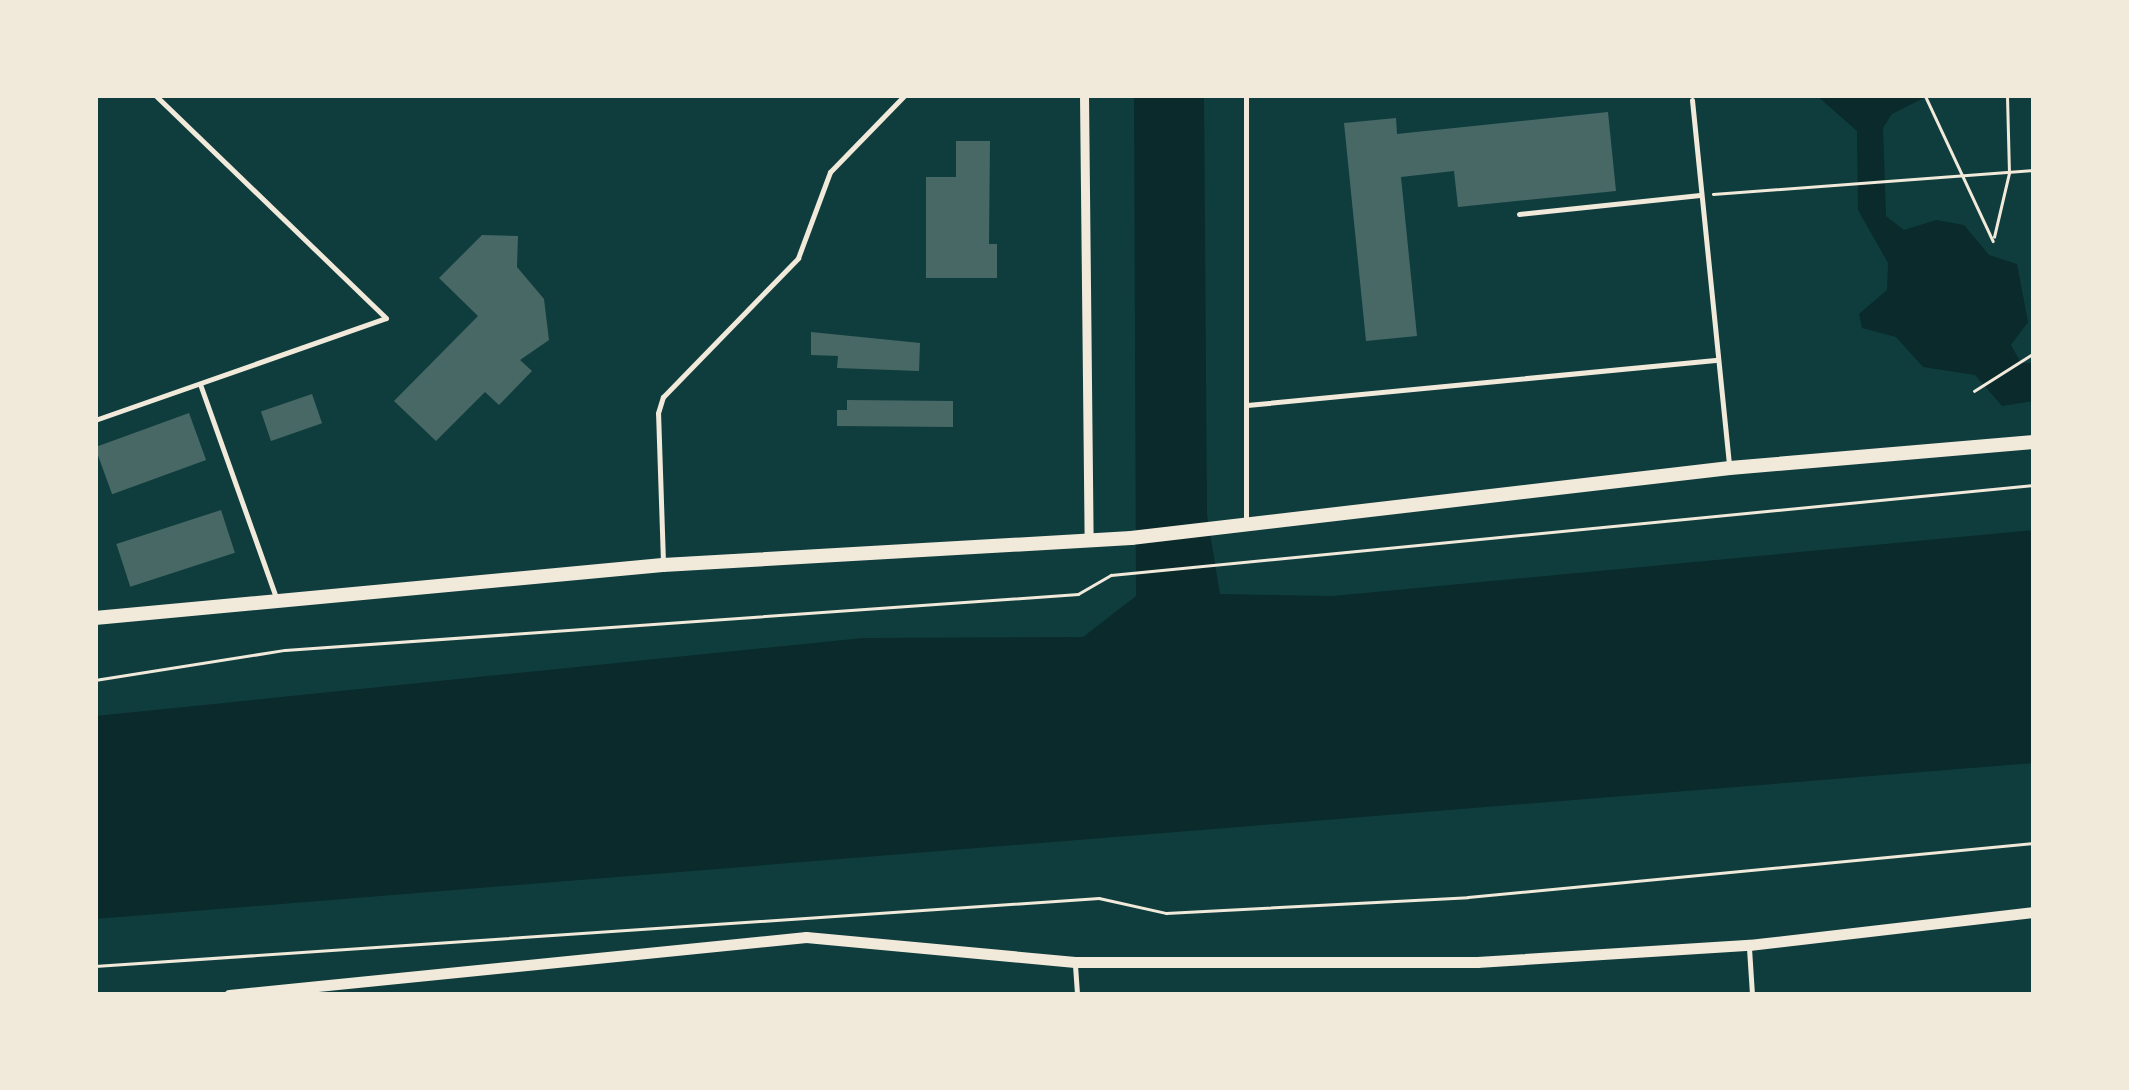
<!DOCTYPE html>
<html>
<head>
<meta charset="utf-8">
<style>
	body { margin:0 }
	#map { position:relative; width:2129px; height:1090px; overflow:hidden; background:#0f3d3e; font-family:"Exo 2",sans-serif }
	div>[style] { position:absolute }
	.water>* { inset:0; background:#0a2a2b }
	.building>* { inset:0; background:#486865; transform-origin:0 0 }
	.path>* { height:2.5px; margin:-1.25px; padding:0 1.25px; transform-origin:1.25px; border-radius:1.25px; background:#f1e9da }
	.service>* { height:5px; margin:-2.5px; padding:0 2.5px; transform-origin:2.5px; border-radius:2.5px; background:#f1e9da }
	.minor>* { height:9px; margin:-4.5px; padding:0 4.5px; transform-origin:4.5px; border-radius:4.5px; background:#f1e9da }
	.tertiary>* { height:11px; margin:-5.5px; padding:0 5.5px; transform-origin:5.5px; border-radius:5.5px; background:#f1e9da }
	.secondary>* { height:14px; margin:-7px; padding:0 7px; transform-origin:7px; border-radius:7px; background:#f1e9da }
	span { translate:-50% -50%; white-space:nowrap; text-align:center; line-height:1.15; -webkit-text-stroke:9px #f1e9da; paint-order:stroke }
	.frame { position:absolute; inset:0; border:98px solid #f1e9da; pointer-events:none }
</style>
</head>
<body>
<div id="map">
	<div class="water">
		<i style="clip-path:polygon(1134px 95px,1204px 95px,1207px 515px,1220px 594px,1333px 596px,2034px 530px,2034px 763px,95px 919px,95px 716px,863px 638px,1083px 637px,1136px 596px)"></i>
		<i style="clip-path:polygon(1816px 95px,1930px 95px,1892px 114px,1883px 128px,1886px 216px,1904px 230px,1936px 220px,1964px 225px,1989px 255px,2017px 264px,2028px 322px,2011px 345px,2021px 363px,2034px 363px,2034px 401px,2002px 406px,1975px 375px,1923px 367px,1896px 337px,1862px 328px,1859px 314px,1887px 290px,1888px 263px,1858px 210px,1857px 131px)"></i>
	</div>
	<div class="building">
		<i style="clip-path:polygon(1608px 112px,1616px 191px,1458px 207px,1454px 171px,1401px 177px,1417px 336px,1366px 341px,1344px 123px,1396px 118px,1397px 134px)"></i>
		<i style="clip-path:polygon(956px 141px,990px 141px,989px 244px,997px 244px,997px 278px,926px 278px,926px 177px,956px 177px)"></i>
		<i style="clip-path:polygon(482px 235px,518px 236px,517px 267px,544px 299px,549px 340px,520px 360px,532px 371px,499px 405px,485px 392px,436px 441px,394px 401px,478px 316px,439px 278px)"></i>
		<i style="clip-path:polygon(811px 332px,920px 343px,919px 371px,837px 368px,838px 356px,811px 355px)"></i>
		<i style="left:312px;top:394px;width:31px;height:54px;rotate:71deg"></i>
		<i style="clip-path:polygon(847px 400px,953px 401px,953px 427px,837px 426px,837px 410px,847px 410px)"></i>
		<i style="left:189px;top:413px;width:50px;height:100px;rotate:70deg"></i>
		<i style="left:221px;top:510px;width:45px;height:110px;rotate:72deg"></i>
	</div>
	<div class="path">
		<i style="left:1925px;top:95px;width:161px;rotate:65deg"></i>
		<i style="left:1713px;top:194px;width:322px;rotate:-4.3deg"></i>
		<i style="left:1994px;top:237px;width:66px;rotate:-76.8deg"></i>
		<i style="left:2009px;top:173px;width:78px;rotate:-91.5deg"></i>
		<i style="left:1974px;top:391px;width:71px;rotate:-32.3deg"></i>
		<i style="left:95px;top:680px;width:192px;rotate:-9deg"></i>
		<i style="left:285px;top:650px;width:795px;rotate:-4.04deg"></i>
		<i style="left:1078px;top:594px;width:38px;rotate:-30deg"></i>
		<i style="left:1111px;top:575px;width:927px;rotate:-5.57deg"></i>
		<i style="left:95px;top:966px;width:1006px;rotate:-3.87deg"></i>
		<i style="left:1099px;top:898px;width:69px;rotate:12.6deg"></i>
		<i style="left:1166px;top:913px;width:302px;rotate:-3deg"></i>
		<i style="left:1468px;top:897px;width:569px;rotate:-5.45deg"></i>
	</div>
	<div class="service">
		<i style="left:1692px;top:100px;width:367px;rotate:84.2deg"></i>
		<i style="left:1519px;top:214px;width:182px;rotate:-6deg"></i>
		<i style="left:200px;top:384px;width:227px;rotate:70.4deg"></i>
		<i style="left:1247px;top:405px;width:473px;rotate:-5.5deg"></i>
		<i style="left:95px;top:420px;width:308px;rotate:-19.3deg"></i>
		<i style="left:386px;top:318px;width:321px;rotate:-136deg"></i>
		<i style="left:1246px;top:522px;width:427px;rotate:-90deg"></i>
		<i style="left:663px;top:562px;width:149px;rotate:-91.9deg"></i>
		<i style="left:658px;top:413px;width:17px;rotate:-73deg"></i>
		<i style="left:663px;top:397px;width:194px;rotate:-45.8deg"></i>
		<i style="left:798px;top:258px;width:92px;rotate:-69.6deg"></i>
		<i style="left:830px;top:172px;width:107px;rotate:-45.8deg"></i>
		<i style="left:1749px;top:948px;width:47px;rotate:86.3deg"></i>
		<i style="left:1075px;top:965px;width:30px;rotate:86deg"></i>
	</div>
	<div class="minor">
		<i style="left:1084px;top:95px;width:442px;rotate:89.4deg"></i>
	</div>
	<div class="tertiary">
		<i style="left:229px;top:995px;width:580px;rotate:-5.74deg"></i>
		<i style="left:806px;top:937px;width:270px;rotate:5.3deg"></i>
		<i style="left:1075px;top:962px;width:402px"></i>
		<i style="left:1477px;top:962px;width:273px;rotate:-3.6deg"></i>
		<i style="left:1749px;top:945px;width:287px;rotate:-6.6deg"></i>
	</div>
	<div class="secondary">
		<i style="left:95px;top:618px;width:570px;rotate:-5.33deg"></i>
		<i style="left:663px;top:565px;width:469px;rotate:-3.3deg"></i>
		<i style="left:1131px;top:538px;width:603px;rotate:-6.67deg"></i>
		<i style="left:1730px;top:468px;width:305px;rotate:-4.9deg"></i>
	</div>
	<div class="frame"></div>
</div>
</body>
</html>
